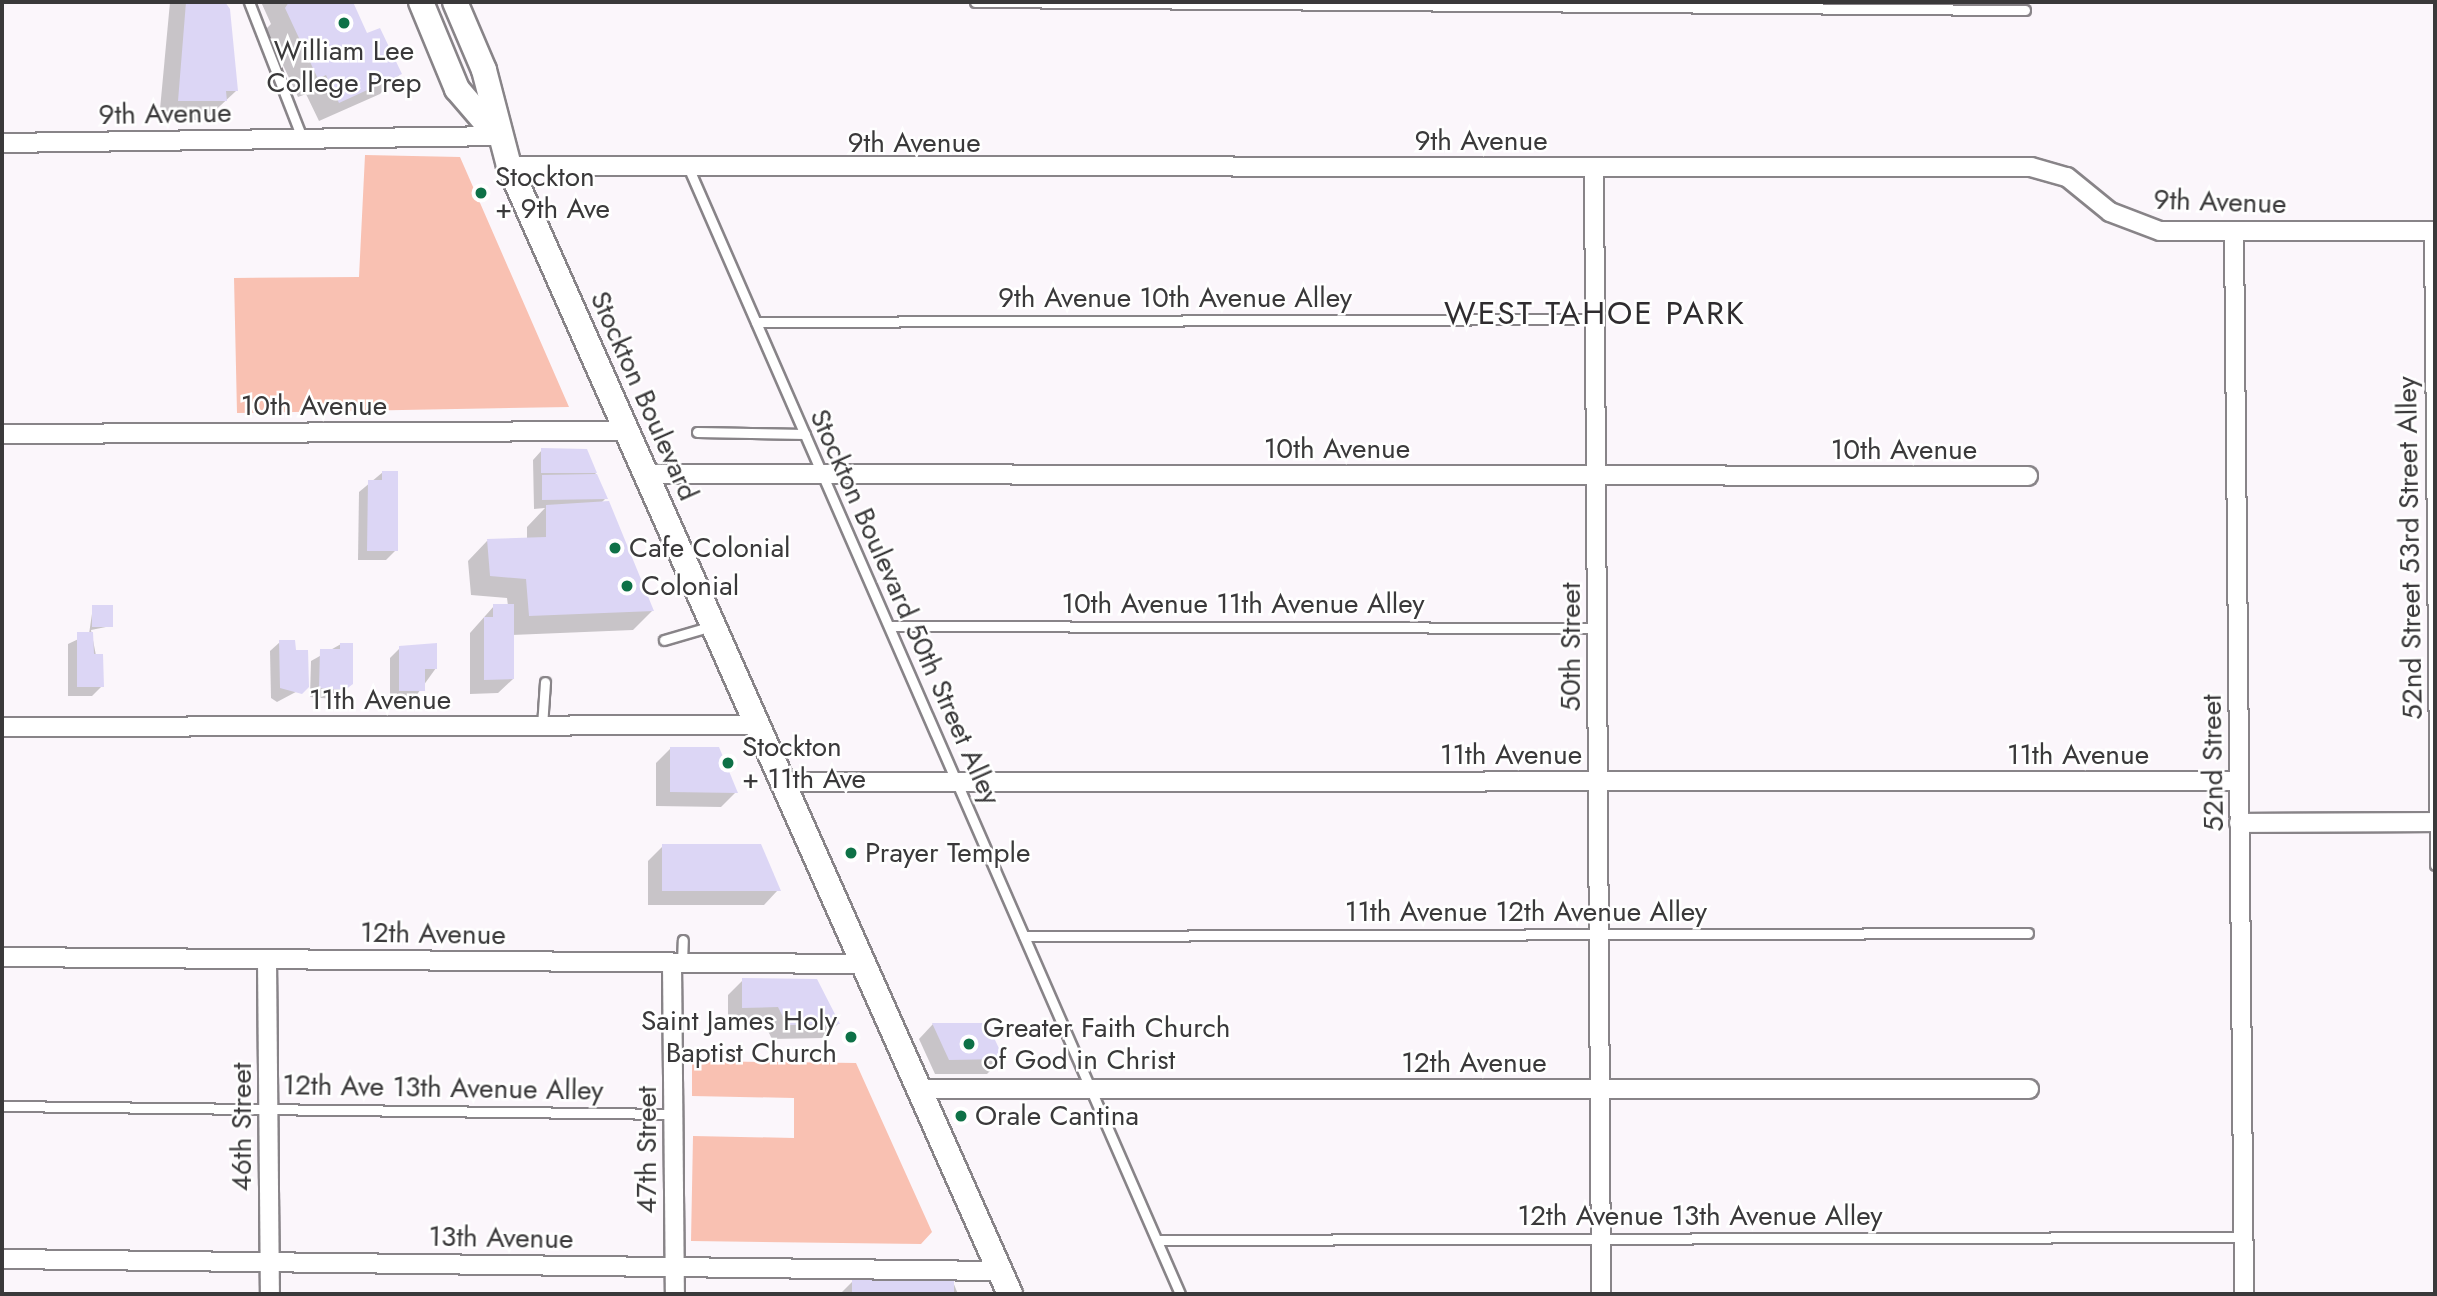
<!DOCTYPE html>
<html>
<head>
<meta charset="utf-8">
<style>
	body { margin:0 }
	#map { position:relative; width:2437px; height:1296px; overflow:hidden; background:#fbf6fb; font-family:Jost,sans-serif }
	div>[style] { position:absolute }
	.green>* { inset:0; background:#f9c1b2 }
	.shadow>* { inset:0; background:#0003 }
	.building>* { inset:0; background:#dcd6f5; transform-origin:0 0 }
	.roads { filter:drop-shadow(2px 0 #888488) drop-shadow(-2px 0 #888488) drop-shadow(0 2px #888488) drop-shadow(0 -2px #888488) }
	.service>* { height:9px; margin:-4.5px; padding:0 4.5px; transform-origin:4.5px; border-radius:4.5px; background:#fff }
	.minor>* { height:18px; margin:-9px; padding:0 9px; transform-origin:9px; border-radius:9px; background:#fff }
	.secondary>* { height:24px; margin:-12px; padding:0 12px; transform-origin:12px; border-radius:12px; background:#fff }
	.dots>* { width:19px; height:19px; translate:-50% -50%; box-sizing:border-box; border:4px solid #fff; border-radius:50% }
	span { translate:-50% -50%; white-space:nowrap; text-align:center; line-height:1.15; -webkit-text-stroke:5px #fff; paint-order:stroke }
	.poi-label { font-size:28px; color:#3a393a }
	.left { translate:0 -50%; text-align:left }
	.right { translate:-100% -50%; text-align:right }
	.street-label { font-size:28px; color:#3a393a }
	.quarter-label { font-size:32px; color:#2f2c2f; letter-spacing:2px }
	.frame { position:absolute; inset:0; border:4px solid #3a393a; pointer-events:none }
</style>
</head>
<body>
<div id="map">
	<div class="green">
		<i style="clip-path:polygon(365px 155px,460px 157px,569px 407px,237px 413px,234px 278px,359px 277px)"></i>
		<i style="clip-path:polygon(692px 1061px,856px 1063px,932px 1232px,921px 1244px,691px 1241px,693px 1136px,794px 1138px,794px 1098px,692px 1096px)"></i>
	</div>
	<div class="shadow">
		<i style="clip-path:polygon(170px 2px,224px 2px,236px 91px,205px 120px,159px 120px)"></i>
		<i style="clip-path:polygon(261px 2px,351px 2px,366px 35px,400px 74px,380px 94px,319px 121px,306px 94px,298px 97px,266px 29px,271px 24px)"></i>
		<i style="clip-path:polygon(542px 450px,586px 451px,606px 498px,601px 503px,652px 611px,633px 630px,512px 635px,513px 679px,498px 693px,470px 694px,470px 633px,494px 606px,508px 606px,507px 598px,471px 595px,468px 561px,487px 541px,527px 539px,527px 527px,545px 508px,534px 509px,533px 460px)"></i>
		<i style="clip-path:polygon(383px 472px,396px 550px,386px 560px,358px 560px,359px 492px)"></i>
		<i style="clip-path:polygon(93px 607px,111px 626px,91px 630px,102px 686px,92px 696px,68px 696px,68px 644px,89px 634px)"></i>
		<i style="clip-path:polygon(280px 642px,294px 652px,307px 686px,277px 702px,271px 698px,270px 651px)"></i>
		<i style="clip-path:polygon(341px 644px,351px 684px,333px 699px,310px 697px,311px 661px)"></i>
		<i style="clip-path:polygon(400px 648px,436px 668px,413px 700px,390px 700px,390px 658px)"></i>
		<i style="clip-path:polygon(671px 748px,736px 792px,721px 807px,656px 806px,656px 763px)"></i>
		<i style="clip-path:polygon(663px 846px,778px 890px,764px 905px,648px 905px,648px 861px)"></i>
		<i style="clip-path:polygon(743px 980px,838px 1024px,824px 1038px,772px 1039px,763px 1021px,728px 1022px,728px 995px)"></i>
		<i style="clip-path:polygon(933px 1024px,986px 1024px,1002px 1059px,987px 1074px,935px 1074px,919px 1039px)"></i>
		<i style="clip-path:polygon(852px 1282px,953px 1282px,958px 1294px,840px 1294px)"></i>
	</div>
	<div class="building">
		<i style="clip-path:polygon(186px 2px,225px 2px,230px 9px,238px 91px,226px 91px,227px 101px,178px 101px)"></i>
		<i style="clip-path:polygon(289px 2px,353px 2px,367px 33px,380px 28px,402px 74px,339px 103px,326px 75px,318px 79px,285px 8px)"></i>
		<i style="clip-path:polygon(541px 448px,587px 449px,597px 473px,541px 473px)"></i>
		<i style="clip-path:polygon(382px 471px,398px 471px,398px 551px,367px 551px,368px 480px,382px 480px)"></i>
		<i style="clip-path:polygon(597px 474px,608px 499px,542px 500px,542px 475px)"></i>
		<i style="clip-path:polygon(609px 501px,654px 611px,529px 616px,526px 579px,490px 576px,487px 539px,546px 537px,546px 505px)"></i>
		<i style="clip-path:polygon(493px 604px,514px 604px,514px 679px,484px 680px,484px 617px,493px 617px)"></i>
		<i style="left:92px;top:605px;width:21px;height:22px"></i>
		<i style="clip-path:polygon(77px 632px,93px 632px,94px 654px,103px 654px,104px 687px,77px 687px)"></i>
		<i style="clip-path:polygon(279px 640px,295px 640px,296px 650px,308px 650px,309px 687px,302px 694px,280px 688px)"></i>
		<i style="clip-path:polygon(340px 643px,353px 643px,353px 684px,345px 690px,319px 688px,320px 649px,340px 649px)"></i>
		<i style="clip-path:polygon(437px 643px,437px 669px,425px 669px,425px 691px,399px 691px,399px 646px)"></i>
		<i style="clip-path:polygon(670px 747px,719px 747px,738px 793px,670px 792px)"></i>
		<i style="clip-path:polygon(662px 844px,761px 844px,781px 891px,662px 891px)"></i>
		<i style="clip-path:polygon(742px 978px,817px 979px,840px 1024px,787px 1025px,778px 1007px,742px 1008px)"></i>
		<i style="clip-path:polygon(932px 1023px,987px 1023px,1004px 1059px,949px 1060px)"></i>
		<i style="left:852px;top:1280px;width:102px;height:14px"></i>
	</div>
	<div class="roads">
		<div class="service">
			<i style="left:249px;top:2px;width:146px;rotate:68.7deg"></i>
			<i style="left:975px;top:2px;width:1050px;rotate:0.44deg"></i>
			<i style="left:689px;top:169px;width:1227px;rotate:66.42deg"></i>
			<i style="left:2429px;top:231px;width:634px;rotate:89.46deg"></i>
			<i style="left:756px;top:322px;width:839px;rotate:-0.2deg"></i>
			<i style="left:697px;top:432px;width:108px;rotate:1.1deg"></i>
			<i style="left:889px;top:626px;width:708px;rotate:0.16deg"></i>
			<i style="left:664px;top:640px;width:50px;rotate:-16.3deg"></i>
			<i style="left:542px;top:726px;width:44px;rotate:-86.1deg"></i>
			<i style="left:1024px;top:936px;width:1004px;rotate:-0.17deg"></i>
			<i style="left:682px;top:963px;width:23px;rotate:-88deg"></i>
			<i style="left:2px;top:1106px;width:671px;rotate:0.68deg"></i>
			<i style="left:1157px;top:1240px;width:1086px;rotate:-0.16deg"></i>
		</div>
		<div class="minor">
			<i style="left:2px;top:143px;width:495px;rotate:-0.8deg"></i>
			<i style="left:509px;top:166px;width:1522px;rotate:0.04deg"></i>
			<i style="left:2031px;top:167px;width:37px;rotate:16deg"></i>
			<i style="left:2067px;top:177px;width:55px;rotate:39.1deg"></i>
			<i style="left:2110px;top:212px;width:53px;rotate:20.8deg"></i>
			<i style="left:2160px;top:231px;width:275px"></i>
			<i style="left:1594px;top:167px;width:1127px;rotate:89.64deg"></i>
			<i style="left:2234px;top:231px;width:1063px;rotate:89.46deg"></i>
			<i style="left:2px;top:434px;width:625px;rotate:-0.28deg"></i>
			<i style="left:646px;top:474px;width:1382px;rotate:0.08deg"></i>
			<i style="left:2px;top:727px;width:756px;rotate:-0.15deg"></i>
			<i style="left:783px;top:782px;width:1456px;rotate:-0.04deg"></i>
			<i style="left:2239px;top:823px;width:196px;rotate:-0.3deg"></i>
			<i style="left:2px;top:957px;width:862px;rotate:0.47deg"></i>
			<i style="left:267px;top:959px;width:335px;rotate:89.5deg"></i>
			<i style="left:672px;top:963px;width:331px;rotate:89.5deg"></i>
			<i style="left:919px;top:1089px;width:1110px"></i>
			<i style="left:2px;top:1259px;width:998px;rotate:0.69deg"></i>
		</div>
		<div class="secondary">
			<i style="left:421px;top:2px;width:94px;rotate:67.5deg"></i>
			<i style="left:457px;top:89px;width:57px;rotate:49.3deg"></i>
			<i style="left:455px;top:2px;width:74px;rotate:66.9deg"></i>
			<i style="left:484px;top:70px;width:99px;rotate:75.4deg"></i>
			<i style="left:509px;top:166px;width:1234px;rotate:66.05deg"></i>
		</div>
	</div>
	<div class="dots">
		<i style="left:344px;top:23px;background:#0e7147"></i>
		<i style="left:481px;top:193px;background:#0e7147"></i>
		<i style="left:615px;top:548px;background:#0e7147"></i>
		<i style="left:627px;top:586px;background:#0e7147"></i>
		<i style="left:728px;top:763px;background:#0e7147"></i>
		<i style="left:851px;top:853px;background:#0e7147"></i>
		<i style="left:851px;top:1037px;background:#0e7147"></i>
		<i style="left:969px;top:1044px;background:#0e7147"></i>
		<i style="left:961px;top:1116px;background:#0e7147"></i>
	</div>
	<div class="poi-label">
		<span style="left:344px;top:67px">William Lee<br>College Prep</span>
		<span class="left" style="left:495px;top:193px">Stockton<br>+ 9th Ave</span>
		<span class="left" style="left:629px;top:548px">Cafe Colonial</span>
		<span class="left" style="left:641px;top:586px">Colonial</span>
		<span class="left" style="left:742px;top:763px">Stockton<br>+ 11th Ave</span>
		<span class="left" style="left:865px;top:853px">Prayer Temple</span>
		<span class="right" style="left:837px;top:1037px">Saint James Holy<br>Baptist Church</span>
		<span class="left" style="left:983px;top:1044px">Greater Faith Church<br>of God in Christ</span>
		<span class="left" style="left:975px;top:1116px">Orale Cantina</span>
	</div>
	<div class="street-label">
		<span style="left:165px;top:114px;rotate:-1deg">9th Avenue</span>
		<span style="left:1481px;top:141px">9th Avenue</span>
		<span style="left:914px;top:143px">9th Avenue</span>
		<span style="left:2220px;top:202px;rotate:2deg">9th Avenue</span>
		<span style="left:1175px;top:298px">9th Avenue 10th Avenue Alley</span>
		<span style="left:644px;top:396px;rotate:66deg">Stockton Boulevard</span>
		<span style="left:314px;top:406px">10th Avenue</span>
		<span style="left:1337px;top:449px">10th Avenue</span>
		<span style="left:1904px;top:450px">10th Avenue</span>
		<span style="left:2410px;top:548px;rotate:-91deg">52nd Street 53rd Street Alley</span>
		<span style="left:1243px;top:604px">10th Avenue 11th Avenue Alley</span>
		<span style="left:905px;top:607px;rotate:66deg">Stockton Boulevard 50th Street Alley</span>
		<span style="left:1571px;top:647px;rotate:-90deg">50th Street</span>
		<span style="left:380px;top:700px">11th Avenue</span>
		<span style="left:1511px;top:755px">11th Avenue</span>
		<span style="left:2078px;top:755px">11th Avenue</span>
		<span style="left:2213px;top:763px;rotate:-91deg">52nd Street</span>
		<span style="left:1526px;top:912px">11th Avenue 12th Avenue Alley</span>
		<span style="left:433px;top:934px;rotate:1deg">12th Avenue</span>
		<span style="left:1474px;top:1063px">12th Avenue</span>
		<span style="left:443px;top:1088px;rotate:1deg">12th Ave 13th Avenue Alley</span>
		<span style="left:242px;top:1127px;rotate:-90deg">46th Street</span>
		<span style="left:647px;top:1150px;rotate:-90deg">47th Street</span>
		<span style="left:1700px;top:1216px">12th Avenue 13th Avenue Alley</span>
		<span style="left:501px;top:1238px;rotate:1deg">13th Avenue</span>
	</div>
	<div class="quarter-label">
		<span style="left:1595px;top:313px">WEST TAHOE PARK</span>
	</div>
	<div class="frame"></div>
</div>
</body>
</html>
